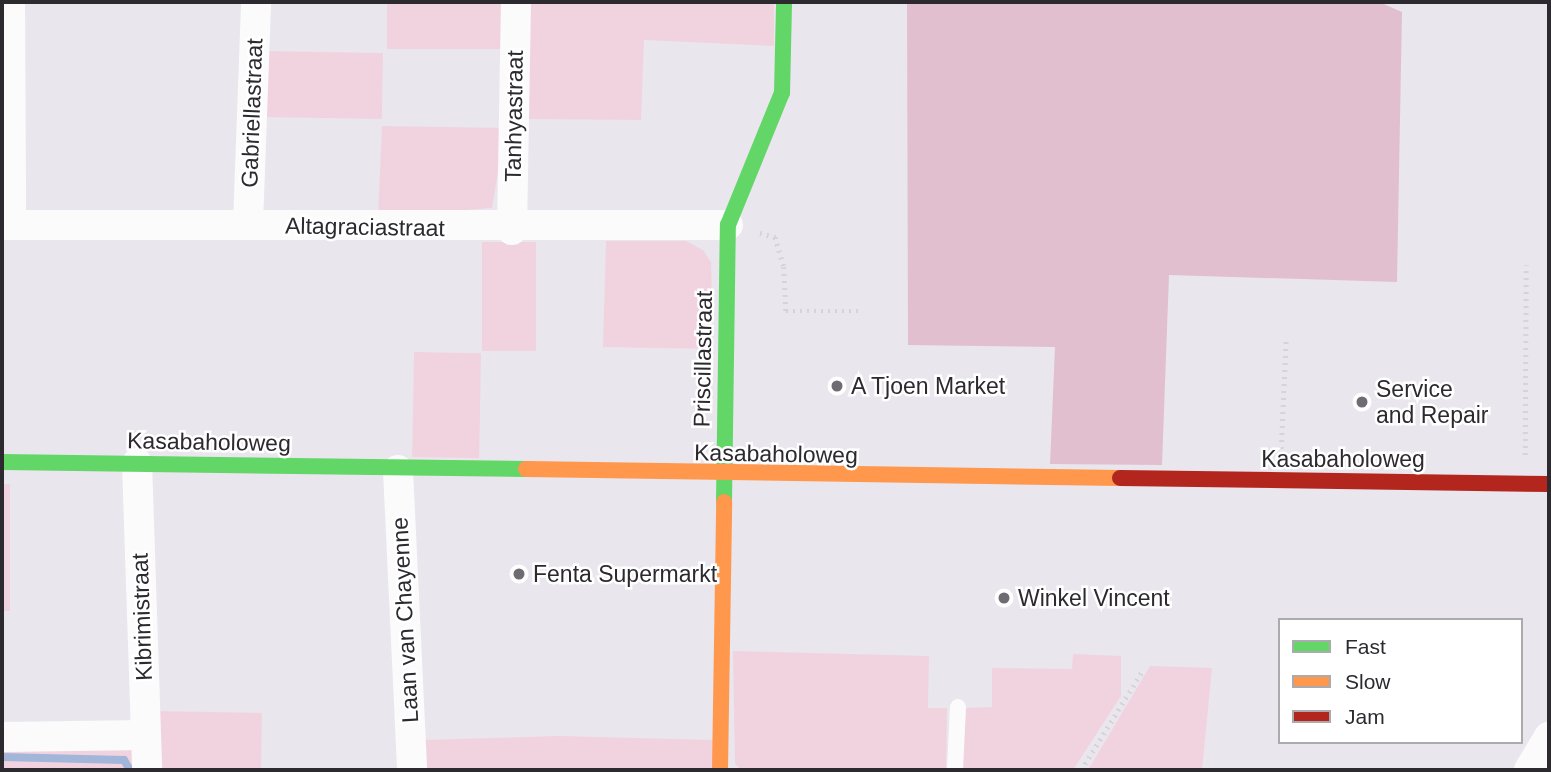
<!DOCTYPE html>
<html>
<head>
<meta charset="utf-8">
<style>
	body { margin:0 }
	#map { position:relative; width:1551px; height:772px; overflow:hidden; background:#eae6ee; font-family:Arial,sans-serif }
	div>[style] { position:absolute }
	.green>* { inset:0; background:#f1d3e0; transform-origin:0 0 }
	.forest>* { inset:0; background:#e2bfce }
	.stream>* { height:8px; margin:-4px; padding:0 4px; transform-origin:4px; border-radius:4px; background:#a1b6d9 }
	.path>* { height:4.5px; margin-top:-2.25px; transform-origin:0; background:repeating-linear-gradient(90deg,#d6d4d7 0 2px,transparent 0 7px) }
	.lane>* { height:16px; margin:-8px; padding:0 8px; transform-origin:8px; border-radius:8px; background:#fcfbfc }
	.street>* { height:30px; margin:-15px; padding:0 15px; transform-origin:15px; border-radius:15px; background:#fcfbfc }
	.fast>* { height:16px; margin:-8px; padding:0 8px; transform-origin:8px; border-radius:8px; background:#63d668 }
	.slow>* { height:16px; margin:-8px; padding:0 8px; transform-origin:8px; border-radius:8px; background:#ff974d }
	.jam>* { height:16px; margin:-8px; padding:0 8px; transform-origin:8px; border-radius:8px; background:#b3261e }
	.dots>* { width:19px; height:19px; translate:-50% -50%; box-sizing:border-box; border:4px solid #fff; border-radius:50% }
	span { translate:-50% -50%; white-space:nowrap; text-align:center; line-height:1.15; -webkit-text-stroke:5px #fff; paint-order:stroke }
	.street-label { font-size:23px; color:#2c2a2f }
	.poi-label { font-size:23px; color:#2c2a2f }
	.left { translate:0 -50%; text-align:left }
	.frame { position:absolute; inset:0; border:4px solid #2c2a2f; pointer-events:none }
	.legend { position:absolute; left:1278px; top:618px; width:245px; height:126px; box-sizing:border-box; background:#fff; border:2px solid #abaaac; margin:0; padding:9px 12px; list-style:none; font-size:21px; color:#2c2a2f }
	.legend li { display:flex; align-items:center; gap:14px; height:35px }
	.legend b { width:35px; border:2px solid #abaaac }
</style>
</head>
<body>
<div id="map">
	<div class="green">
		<i style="left:387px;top:2px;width:119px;height:47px"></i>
		<i style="clip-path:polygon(525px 2px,774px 2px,774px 46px,644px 40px,641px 120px,522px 119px)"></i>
		<i style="left:262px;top:51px;width:121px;height:66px;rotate:1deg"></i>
		<i style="clip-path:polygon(382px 126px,505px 128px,492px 208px,378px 217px)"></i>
		<i style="clip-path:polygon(606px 241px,686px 241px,703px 250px,711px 262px,713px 349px,603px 347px)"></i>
		<i style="left:482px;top:242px;width:54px;height:109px"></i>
		<i style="left:414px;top:352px;width:67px;height:105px;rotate:1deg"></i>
		<i style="left:2px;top:484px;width:8px;height:127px"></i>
		<i style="clip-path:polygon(733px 651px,929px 656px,928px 708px,947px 708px,946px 770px,742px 770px,735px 764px)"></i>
		<i style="clip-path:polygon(1073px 654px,1121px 656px,1121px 696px,1073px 770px,962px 770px,966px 708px,992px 707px,992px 668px,1072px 669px)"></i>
		<i style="clip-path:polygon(1150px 666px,1212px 668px,1202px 770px,1088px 770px)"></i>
		<i style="left:153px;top:711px;width:109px;height:59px;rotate:1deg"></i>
		<i style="clip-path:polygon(559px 736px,714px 740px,713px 770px,422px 770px,420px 740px)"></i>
		<i style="clip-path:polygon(2px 744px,133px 748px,140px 770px,2px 770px)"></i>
	</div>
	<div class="forest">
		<i style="clip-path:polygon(907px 2px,1379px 2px,1402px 12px,1397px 282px,1169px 275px,1162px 465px,1050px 464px,1055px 347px,908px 345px)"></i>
	</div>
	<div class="stream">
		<i style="left:2px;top:757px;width:122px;rotate:1.4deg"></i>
		<i style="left:124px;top:760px;width:12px;rotate:59deg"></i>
	</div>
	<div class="path">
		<i style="left:760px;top:233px;width:16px;rotate:15deg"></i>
		<i style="left:775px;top:237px;width:31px;rotate:73deg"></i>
		<i style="left:784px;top:267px;width:44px;rotate:87.4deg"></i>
		<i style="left:786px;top:311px;width:72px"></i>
		<i style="left:1281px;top:449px;width:112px;rotate:-87.4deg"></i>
		<i style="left:1525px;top:455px;width:190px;rotate:-89.7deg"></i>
		<i style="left:1081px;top:770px;width:118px;rotate:-58.2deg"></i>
	</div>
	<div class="lane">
		<i style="left:955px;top:770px;width:63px;rotate:-87.3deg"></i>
	</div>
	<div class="street">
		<i style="left:10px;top:2px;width:223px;rotate:89.7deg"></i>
		<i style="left:248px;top:224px;width:222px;rotate:-87.9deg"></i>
		<i style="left:2px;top:225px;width:726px"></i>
		<i style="left:512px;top:230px;width:228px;rotate:-89deg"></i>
		<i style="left:137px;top:463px;width:307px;rotate:88.1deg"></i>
		<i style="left:398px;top:470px;width:300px;rotate:87.3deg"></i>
		<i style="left:2px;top:737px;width:144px;rotate:-0.8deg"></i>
		<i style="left:1529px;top:770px;width:39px;rotate:-59deg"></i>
	</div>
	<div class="fast">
		<i style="left:2px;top:462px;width:524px;rotate:0.77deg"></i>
		<i style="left:724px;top:502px;width:277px;rotate:-89.2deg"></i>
		<i style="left:728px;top:225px;width:143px;rotate:-67.8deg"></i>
		<i style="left:782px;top:93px;width:91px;rotate:-88.7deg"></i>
	</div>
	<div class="slow">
		<i style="left:526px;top:469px;width:594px;rotate:0.87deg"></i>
		<i style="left:720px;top:770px;width:268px;rotate:-89.1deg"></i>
	</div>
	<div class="jam">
		<i style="left:1120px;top:478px;width:429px;rotate:0.8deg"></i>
	</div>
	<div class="dots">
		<i style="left:837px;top:386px;background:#6e6c72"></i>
		<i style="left:1362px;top:402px;background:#6e6c72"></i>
		<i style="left:519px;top:574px;background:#6e6c72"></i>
		<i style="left:1004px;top:598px;background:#6e6c72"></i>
	</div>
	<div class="street-label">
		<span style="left:252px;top:113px;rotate:-88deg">Gabriellastraat</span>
		<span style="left:514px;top:116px;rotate:-89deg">Tanhyastraat</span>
		<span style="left:365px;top:227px;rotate:1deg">Altagraciastraat</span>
		<span style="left:703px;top:359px;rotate:-89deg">Priscillastraat</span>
		<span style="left:209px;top:442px;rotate:1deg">Kasabaholoweg</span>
		<span style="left:776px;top:454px;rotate:1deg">Kasabaholoweg</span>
		<span style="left:1343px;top:459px">Kasabaholoweg</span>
		<span style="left:142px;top:617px;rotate:-92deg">Kibrimistraat</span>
		<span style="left:405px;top:620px;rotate:-93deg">Laan van Chayenne</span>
	</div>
	<div class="poi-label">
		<span class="left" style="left:851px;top:386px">A Tjoen Market</span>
		<span class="left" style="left:1376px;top:402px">Service<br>and Repair</span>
		<span class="left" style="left:533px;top:574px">Fenta Supermarkt</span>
		<span class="left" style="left:1018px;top:598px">Winkel Vincent</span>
	</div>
	<div class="frame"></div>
	<ul class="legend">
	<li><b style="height:9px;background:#63d668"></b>Fast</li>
	<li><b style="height:9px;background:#ff974d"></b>Slow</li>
	<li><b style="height:9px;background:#b3261e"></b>Jam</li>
	</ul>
</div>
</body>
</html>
